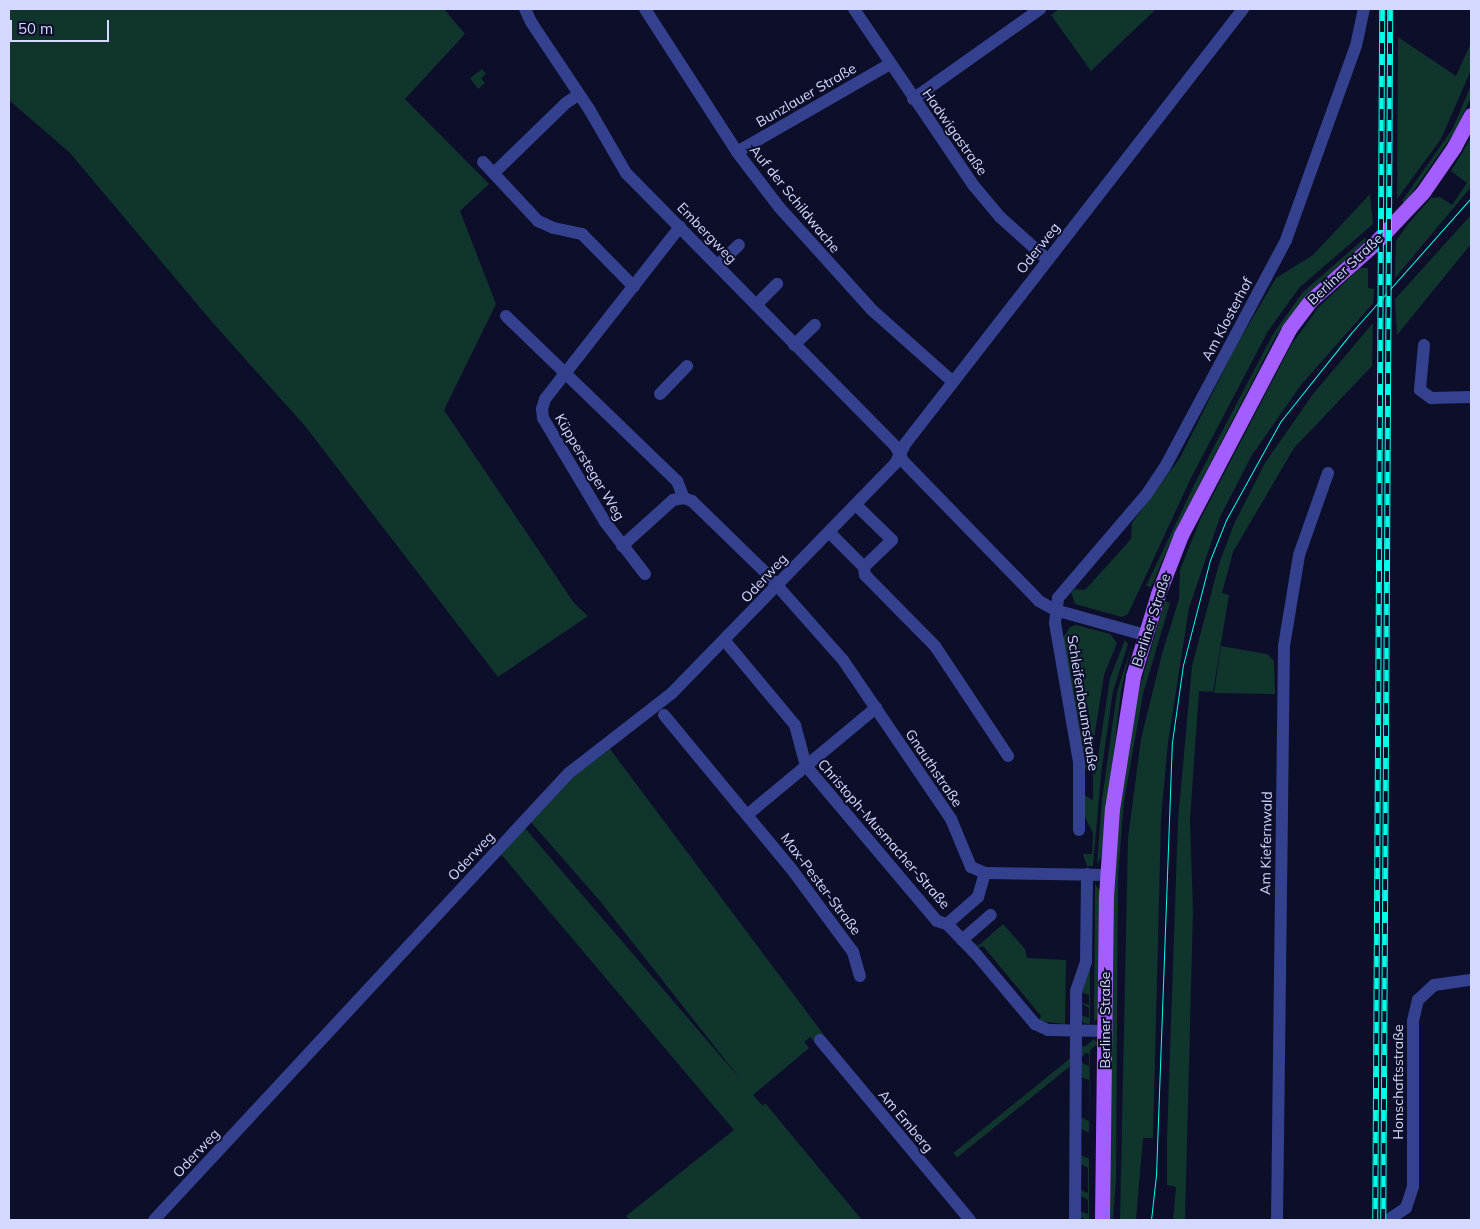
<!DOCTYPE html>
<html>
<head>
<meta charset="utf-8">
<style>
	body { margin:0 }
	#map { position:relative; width:1480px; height:1229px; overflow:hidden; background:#0d0e2a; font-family:Mulish,sans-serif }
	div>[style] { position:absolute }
	.green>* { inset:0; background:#10352c; transform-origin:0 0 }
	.minor>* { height:12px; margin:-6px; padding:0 6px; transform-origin:6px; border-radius:6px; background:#34418e }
	.major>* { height:15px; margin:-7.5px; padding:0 7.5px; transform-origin:7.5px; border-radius:7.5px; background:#a45dff }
	.tram>* { height:1px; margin:-0.5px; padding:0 0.5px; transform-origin:0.5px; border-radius:0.5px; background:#02ffe8 }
	.rail>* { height:5.5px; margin-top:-2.75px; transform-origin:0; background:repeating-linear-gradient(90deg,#0d0e2a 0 11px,#02ffe8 0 22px); box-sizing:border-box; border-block:1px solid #02ffe8 }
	span { translate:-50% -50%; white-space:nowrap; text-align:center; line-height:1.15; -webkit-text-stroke:4px #0d0e2a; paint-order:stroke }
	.street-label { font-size:14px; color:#d6d9ff }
	.frame { position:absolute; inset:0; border:10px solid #d6d9ff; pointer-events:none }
	.scale { position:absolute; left:10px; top:20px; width:99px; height:22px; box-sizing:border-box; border:2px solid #d6d9ff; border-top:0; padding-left:6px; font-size:15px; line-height:18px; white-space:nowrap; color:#d6d9ff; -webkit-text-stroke:4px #0d0e2a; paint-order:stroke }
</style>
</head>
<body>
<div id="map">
	<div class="green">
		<i style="clip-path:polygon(9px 9px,444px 9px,465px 34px,405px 99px,489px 184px,460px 211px,496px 304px,444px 410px,574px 603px,588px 616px,498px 677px,305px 426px,213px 323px,70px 153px,9px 100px)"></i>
		<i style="clip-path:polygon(1059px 9px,1156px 9px,1091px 71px,1051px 15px)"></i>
		<i style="clip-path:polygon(1398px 37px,1456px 76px,1471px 43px,1471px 70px,1441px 139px,1397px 199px)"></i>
		<i style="clip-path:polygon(482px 69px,486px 74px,481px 78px,485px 83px,478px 89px,470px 78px)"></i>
		<i style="clip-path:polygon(1471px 85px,1471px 97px,1456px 130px,1405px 203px,1402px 201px,1453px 128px)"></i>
		<i style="clip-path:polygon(1471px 138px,1471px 187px,1395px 278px,1396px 241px,1408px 224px,1431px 198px,1440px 197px,1452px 205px,1467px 183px,1451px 171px)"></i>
		<i style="clip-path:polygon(1370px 194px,1373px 224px,1299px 288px,1268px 331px,1191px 478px,1128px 614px,1122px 617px,1075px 604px,1071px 592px,1075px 589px,1085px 590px,1131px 539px,1132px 523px,1180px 458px,1235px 348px,1276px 278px,1313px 255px)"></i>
		<i style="clip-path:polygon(1471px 215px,1471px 244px,1397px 335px,1395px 299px)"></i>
		<i style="clip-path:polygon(1365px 238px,1367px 241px,1306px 295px,1276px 336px,1174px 534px,1151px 587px,1146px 586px,1196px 481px,1273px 334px,1303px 292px)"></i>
		<i style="clip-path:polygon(1360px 268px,1368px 268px,1368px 288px,1374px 289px,1373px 303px,1301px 385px,1252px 455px,1220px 517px,1189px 608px,1168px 742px,1161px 819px,1153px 1138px,1143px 1138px,1136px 1220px,1120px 1220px,1128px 838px,1141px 739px,1162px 654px,1179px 599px,1180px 570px,1200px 520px,1291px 345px,1319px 307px)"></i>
		<i style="clip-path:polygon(1373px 323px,1372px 366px,1294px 448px,1233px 552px,1222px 593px,1229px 595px,1213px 692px,1199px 691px,1190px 820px,1193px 910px,1185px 1220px,1173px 1220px,1176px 1187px,1167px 1185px,1167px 1139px,1178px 820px,1192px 666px,1219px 564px,1234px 524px,1265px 463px,1313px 394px)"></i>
		<i style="clip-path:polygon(1165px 601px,1170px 603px,1143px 694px,1124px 801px,1118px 875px,1116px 1180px,1113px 1219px,1109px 1220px,1113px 875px,1119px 801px,1138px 693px)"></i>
		<i style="clip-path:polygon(1076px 625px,1110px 634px,1117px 643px,1104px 675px,1091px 758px,1083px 758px,1062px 640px,1070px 627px)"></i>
		<i style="clip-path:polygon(1125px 640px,1128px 644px,1113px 691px,1101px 774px,1093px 866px,1087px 866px,1083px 854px,1092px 854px,1093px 833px,1084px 815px,1084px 795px,1093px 800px,1093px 773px,1084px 768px,1084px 765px,1097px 764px,1110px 678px)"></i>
		<i style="clip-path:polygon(1221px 646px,1267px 654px,1274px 661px,1275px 694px,1214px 693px)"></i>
		<i style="clip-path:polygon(1130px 651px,1121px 691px,1101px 857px,1097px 864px,1102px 800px,1117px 692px)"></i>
		<i style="clip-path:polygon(610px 749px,824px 1035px,815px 1042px,810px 1037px,804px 1042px,809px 1048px,753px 1095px,763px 1106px,765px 1103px,862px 1220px,630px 1220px,626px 1216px,734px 1130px,500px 853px,524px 827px,741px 1080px,600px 901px,530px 821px,572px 778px)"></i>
		<i style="clip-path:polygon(1095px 884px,1100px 891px,1097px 1018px,1094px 1022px)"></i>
		<i style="clip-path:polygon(1003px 924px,1025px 949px,1027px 958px,1066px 960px,1065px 1024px,1039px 1021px,1041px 1016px,983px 946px,977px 948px,971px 940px,978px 946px)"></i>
		<i style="clip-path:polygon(1090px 959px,1090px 1023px,1088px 1024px,1083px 1023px,1081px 1015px,1089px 1018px,1089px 1008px,1080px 1002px,1089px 1005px,1089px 995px,1081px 992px)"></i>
		<i style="left:1094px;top:1039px;width:6px;height:181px;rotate:51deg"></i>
		<i style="clip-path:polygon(1081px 1046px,1090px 1046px,1089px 1133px,1080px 1128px,1080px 1117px,1089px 1121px,1089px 1080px,1080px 1077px,1080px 1062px,1089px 1066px,1089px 1054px,1081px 1050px)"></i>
		<i style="clip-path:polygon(1079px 1154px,1089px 1159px,1089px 1220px,1079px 1217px,1079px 1211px,1088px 1214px,1088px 1200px,1079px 1195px,1079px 1189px,1088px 1193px,1088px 1168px,1079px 1163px)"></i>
	</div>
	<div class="minor">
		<i style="left:525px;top:9px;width:14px;rotate:65deg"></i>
		<i style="left:531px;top:22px;width:105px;rotate:56.3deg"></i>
		<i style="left:589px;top:109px;width:74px;rotate:60deg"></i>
		<i style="left:626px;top:173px;width:385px;rotate:45.4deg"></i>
		<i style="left:896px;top:447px;width:16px;rotate:63deg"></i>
		<i style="left:903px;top:461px;width:195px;rotate:45.8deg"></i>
		<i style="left:1039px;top:601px;width:18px;rotate:29deg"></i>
		<i style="left:1055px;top:610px;width:93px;rotate:15.5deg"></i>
		<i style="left:645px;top:9px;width:170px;rotate:57.2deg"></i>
		<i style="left:737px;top:152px;width:69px;rotate:52.6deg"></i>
		<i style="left:779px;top:207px;width:139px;rotate:47.9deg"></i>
		<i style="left:872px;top:310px;width:108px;rotate:41.6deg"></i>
		<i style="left:854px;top:9px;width:214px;rotate:55.9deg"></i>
		<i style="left:974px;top:186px;width:40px;rotate:50deg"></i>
		<i style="left:1000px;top:217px;width:64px;rotate:41.9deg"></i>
		<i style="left:913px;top:99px;width:156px;rotate:-35.3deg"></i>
		<i style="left:737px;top:152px;width:177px;rotate:-29.9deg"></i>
		<i style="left:483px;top:162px;width:81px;rotate:47deg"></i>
		<i style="left:538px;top:221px;width:17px;rotate:24deg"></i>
		<i style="left:554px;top:228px;width:29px;rotate:12deg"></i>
		<i style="left:582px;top:234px;width:74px;rotate:45.5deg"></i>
		<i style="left:494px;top:173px;width:100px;rotate:-44.2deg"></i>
		<i style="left:566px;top:103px;width:14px;rotate:-34deg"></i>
		<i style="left:718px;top:265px;width:29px;rotate:-44deg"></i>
		<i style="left:756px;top:305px;width:30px;rotate:-45deg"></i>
		<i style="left:506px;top:316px;width:238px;rotate:44deg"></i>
		<i style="left:677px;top:481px;width:18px;rotate:68deg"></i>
		<i style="left:794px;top:345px;width:29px;rotate:-44deg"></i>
		<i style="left:1424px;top:345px;width:45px;rotate:95.1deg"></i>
		<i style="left:1420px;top:390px;width:14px;rotate:36deg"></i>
		<i style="left:1431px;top:398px;width:40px;rotate:-1.4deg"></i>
		<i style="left:660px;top:394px;width:39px;rotate:-46deg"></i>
		<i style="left:829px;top:532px;width:49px;rotate:45deg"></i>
		<i style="left:864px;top:567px;width:39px;rotate:-44deg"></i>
		<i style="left:892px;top:540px;width:50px;rotate:-135.8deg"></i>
		<i style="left:622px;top:546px;width:69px;rotate:-42deg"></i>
		<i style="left:673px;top:500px;width:11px;rotate:-10deg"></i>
		<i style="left:684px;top:498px;width:9px;rotate:21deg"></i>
		<i style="left:692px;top:501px;width:103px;rotate:44.2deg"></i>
		<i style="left:766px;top:573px;width:116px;rotate:48.5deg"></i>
		<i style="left:843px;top:660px;width:192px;rotate:55.8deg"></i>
		<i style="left:951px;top:819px;width:52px;rotate:67.4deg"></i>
		<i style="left:971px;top:867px;width:15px;rotate:23deg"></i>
		<i style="left:985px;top:873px;width:122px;rotate:0.9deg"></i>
		<i style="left:864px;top:567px;width:8px;rotate:83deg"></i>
		<i style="left:865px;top:575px;width:100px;rotate:45.4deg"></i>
		<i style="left:935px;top:646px;width:132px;rotate:56.4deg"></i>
		<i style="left:645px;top:574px;width:66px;rotate:-127.6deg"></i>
		<i style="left:605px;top:522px;width:121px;rotate:-120.8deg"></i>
		<i style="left:543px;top:418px;width:9px;rotate:-96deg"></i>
		<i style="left:542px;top:409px;width:10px;rotate:-73deg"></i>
		<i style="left:545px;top:399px;width:219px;rotate:-51.9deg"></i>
		<i style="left:725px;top:641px;width:109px;rotate:50.2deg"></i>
		<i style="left:795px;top:725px;width:42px;rotate:75deg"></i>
		<i style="left:806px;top:766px;width:203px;rotate:49.8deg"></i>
		<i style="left:937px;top:921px;width:10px;rotate:17deg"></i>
		<i style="left:947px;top:924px;width:42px;rotate:46deg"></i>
		<i style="left:976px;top:954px;width:92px;rotate:49.9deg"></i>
		<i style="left:1035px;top:1024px;width:14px;rotate:25deg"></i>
		<i style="left:1048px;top:1030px;width:57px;rotate:1deg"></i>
		<i style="left:664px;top:715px;width:202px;rotate:50.4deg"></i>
		<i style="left:793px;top:871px;width:101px;rotate:53.5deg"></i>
		<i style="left:853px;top:952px;width:25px;rotate:74deg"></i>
		<i style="left:747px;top:815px;width:168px;rotate:-39.7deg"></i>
		<i style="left:1079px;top:830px;width:68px;rotate:-90deg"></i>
		<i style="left:1079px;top:762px;width:141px;rotate:-99.8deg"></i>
		<i style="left:1055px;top:623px;width:25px;rotate:-83deg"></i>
		<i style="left:1058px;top:598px;width:135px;rotate:-49.5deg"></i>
		<i style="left:1146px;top:495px;width:34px;rotate:-56deg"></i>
		<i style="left:1165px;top:467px;width:257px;rotate:-61.9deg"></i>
		<i style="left:1286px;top:240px;width:206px;rotate:-70.2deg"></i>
		<i style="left:1356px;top:46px;width:38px;rotate:-78deg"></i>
		<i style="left:947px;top:924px;width:41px;rotate:-41.1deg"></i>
		<i style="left:978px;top:897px;width:25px;rotate:-74deg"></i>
		<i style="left:962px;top:940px;width:38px;rotate:-41deg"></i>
		<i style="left:820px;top:1040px;width:234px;rotate:50.2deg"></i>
		<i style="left:154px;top:1220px;width:610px;rotate:-47.13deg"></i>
		<i style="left:569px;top:773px;width:130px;rotate:-37.8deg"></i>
		<i style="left:672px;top:693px;width:320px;rotate:-45.8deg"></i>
		<i style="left:895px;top:464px;width:22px;rotate:-63deg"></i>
		<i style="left:905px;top:444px;width:551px;rotate:-52.15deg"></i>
		<i style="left:1075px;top:1220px;width:229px;rotate:-89.7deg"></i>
		<i style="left:1076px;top:991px;width:31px;rotate:-71deg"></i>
		<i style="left:1086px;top:962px;width:88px;rotate:-89.3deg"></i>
		<i style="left:1277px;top:1220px;width:574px;rotate:-89.3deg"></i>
		<i style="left:1284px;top:646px;width:92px;rotate:-80.6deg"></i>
		<i style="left:1299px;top:555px;width:87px;rotate:-70.5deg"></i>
		<i style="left:1388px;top:1220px;width:22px;rotate:-34deg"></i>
		<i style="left:1406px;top:1208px;width:22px;rotate:-72deg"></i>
		<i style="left:1413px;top:1187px;width:166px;rotate:-90deg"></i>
		<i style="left:1413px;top:1021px;width:22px;rotate:-77deg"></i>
		<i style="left:1418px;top:1000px;width:22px;rotate:-43deg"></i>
		<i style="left:1434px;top:985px;width:37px;rotate:-8deg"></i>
	</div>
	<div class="major">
		<i style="left:1102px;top:1220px;width:324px;rotate:-89.3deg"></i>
		<i style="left:1106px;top:896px;width:87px;rotate:-86.1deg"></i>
		<i style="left:1112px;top:809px;width:135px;rotate:-81deg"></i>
		<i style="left:1133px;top:676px;width:86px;rotate:-73deg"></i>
		<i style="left:1158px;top:594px;width:63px;rotate:-68.7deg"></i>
		<i style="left:1181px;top:535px;width:233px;rotate:-62.3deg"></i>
		<i style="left:1289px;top:329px;width:36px;rotate:-53deg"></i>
		<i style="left:1311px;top:300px;width:84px;rotate:-41.6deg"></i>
		<i style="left:1374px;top:244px;width:71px;rotate:-46.7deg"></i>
		<i style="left:1423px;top:192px;width:55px;rotate:-55.4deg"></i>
		<i style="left:1454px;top:147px;width:36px;rotate:-62deg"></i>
	</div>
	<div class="tram">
		<i style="left:1151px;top:1220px;width:45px;rotate:-83.7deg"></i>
		<i style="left:1156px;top:1175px;width:433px;rotate:-87.9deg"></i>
		<i style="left:1172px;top:742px;width:78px;rotate:-81.9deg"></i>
		<i style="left:1183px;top:665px;width:108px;rotate:-75.6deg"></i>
		<i style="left:1210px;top:560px;width:43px;rotate:-68.2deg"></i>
		<i style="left:1226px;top:520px;width:112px;rotate:-61.1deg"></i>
		<i style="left:1280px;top:422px;width:114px;rotate:-51.4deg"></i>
		<i style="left:1351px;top:333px;width:181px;rotate:-48.4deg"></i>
	</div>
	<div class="rail">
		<i style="left:1375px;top:1220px;width:1211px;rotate:-89.67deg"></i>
		<i style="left:1383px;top:1220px;width:1211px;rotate:-89.67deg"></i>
	</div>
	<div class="street-label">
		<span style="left:806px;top:95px;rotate:-30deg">Bunzlauer Straße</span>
		<span style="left:955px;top:132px;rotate:55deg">Hadwigastraße</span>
		<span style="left:795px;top:199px;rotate:51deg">Auf der Schildwache</span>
		<span style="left:707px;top:233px;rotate:46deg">Embergweg</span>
		<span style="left:1038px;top:248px;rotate:-52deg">Oderweg</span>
		<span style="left:1345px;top:269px;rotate:-43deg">Berliner Straße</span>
		<span style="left:1227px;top:319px;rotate:-62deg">Am Klosterhof</span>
		<span style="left:590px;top:467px;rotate:59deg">Küppersteger Weg</span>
		<span style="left:764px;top:578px;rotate:-47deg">Oderweg</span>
		<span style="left:1151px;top:620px;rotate:-72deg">Berliner Straße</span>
		<span style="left:1083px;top:703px;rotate:81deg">Schleifenbaumstraße</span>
		<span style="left:934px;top:768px;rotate:56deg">Gnauthstraße</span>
		<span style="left:884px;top:834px;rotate:49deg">Christoph-Musmacher-Straße</span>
		<span style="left:1266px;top:843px;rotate:-89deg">Am Kiefernwald</span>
		<span style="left:471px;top:856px;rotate:-47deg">Oderweg</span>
		<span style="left:821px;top:884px;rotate:53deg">Max-Pester-Straße</span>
		<span style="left:1105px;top:1020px;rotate:-90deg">Berliner Straße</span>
		<span style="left:1398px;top:1082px;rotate:-90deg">Honschaftsstraße</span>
		<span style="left:906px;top:1121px;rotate:50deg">Am Emberg</span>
		<span style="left:196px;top:1153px;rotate:-47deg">Oderweg</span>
	</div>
	<div class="frame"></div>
	<div class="scale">50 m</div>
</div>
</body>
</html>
